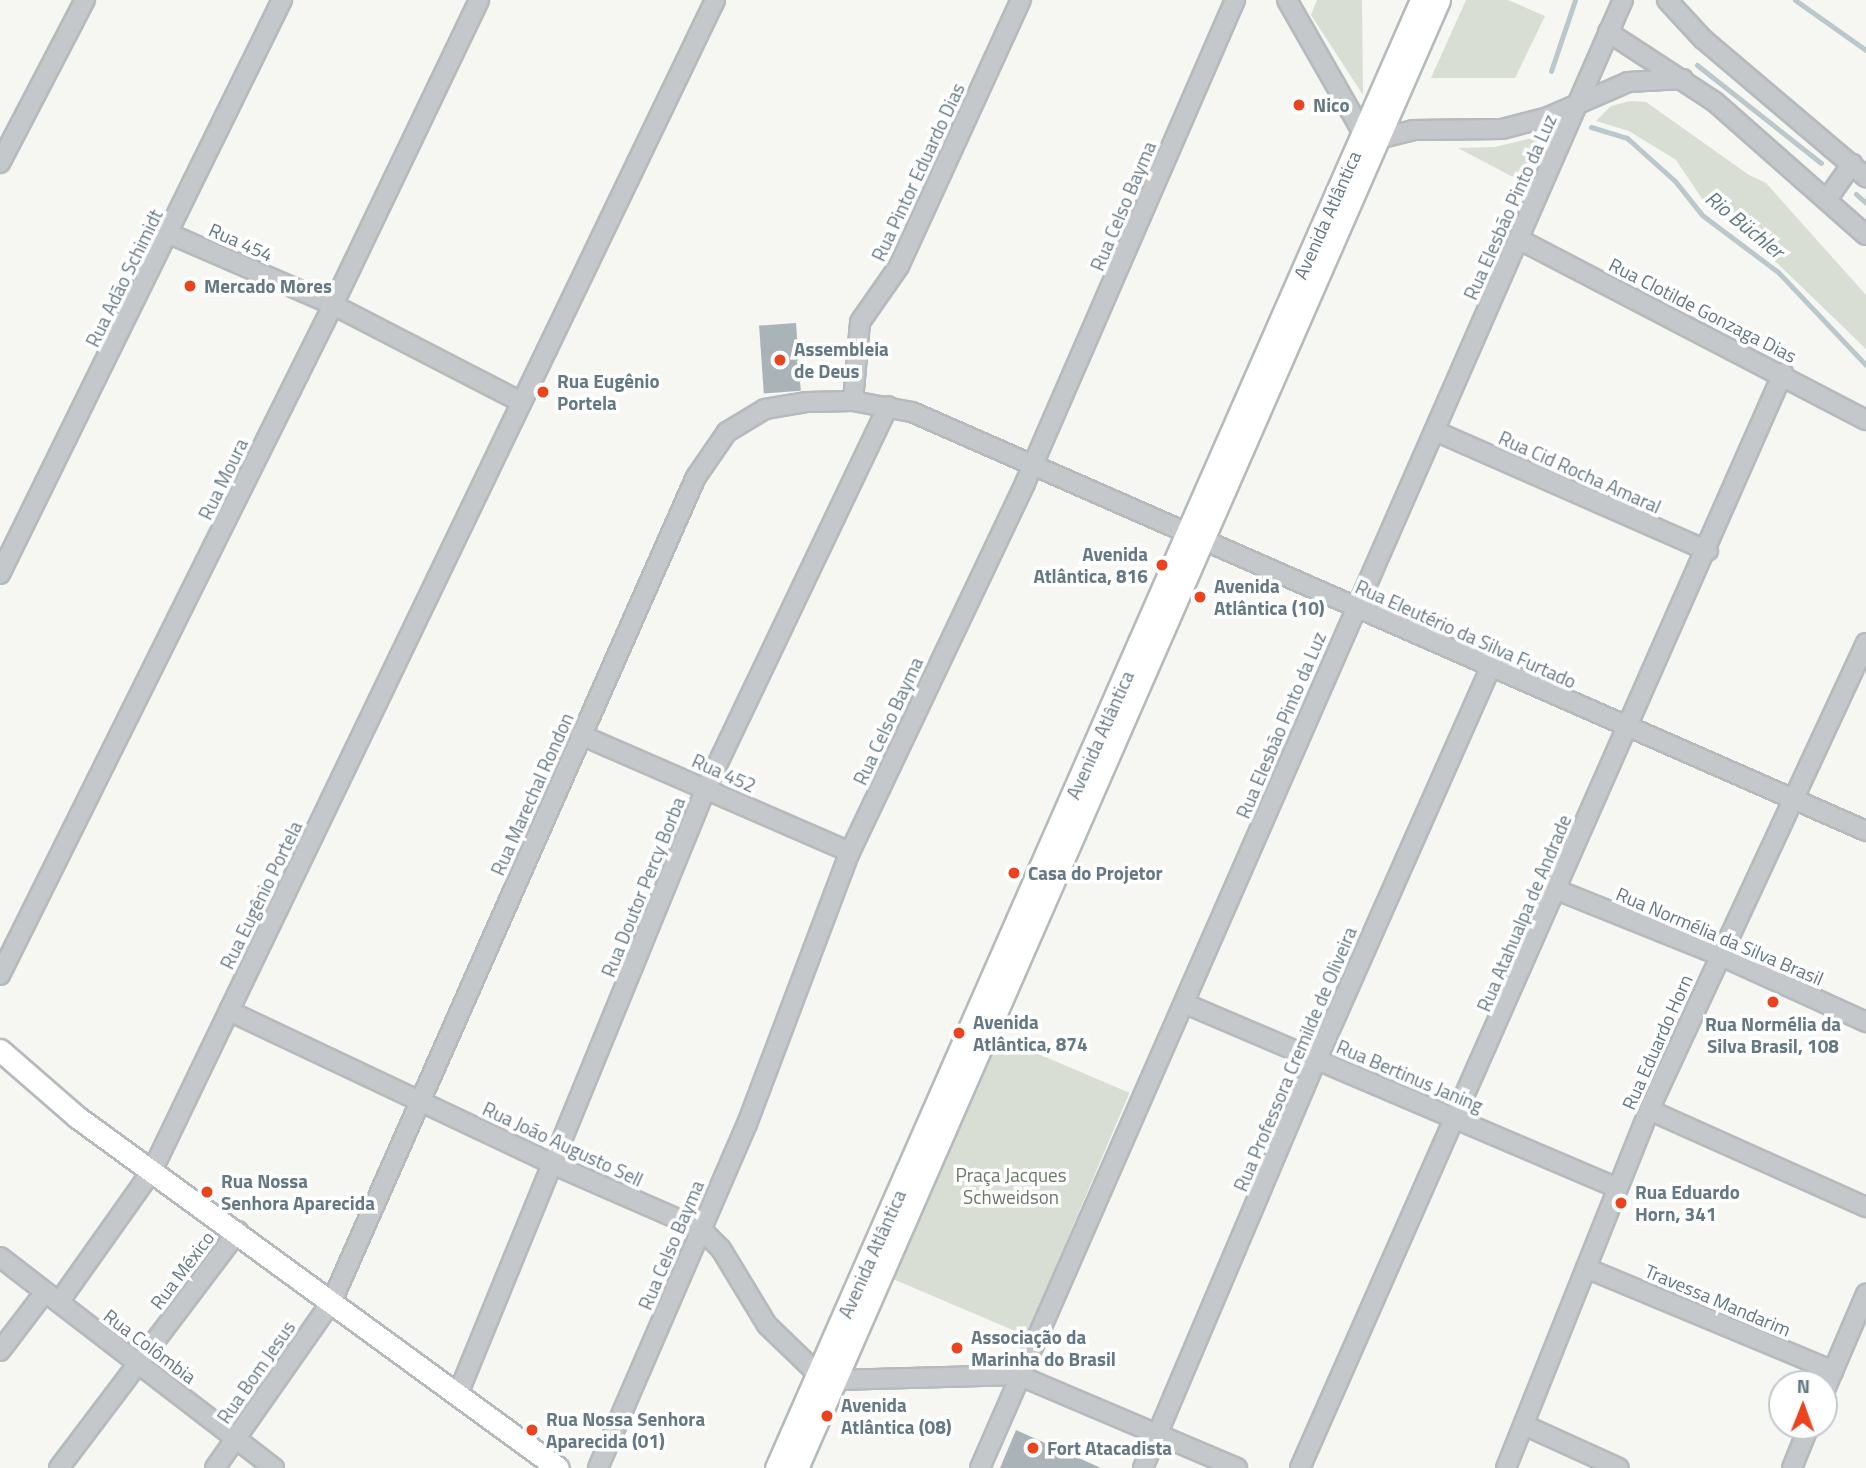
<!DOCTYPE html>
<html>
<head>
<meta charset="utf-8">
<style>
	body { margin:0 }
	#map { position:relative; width:1866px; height:1468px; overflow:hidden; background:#f6f6f3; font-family:"Titillium Web",sans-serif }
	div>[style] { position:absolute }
	.green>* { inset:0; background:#d8ded4; transform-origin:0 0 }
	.stream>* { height:5px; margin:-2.5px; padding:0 2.5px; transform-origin:2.5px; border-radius:2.5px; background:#bac7cb }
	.building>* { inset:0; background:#aab3b8; transform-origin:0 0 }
	.roads { filter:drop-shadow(2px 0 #b5babd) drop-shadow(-2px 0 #b5babd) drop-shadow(0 2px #b5babd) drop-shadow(0 -2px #b5babd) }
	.minor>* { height:18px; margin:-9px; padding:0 9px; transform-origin:9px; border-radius:9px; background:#c4c8cb }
	.major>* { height:21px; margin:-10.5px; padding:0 10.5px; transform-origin:10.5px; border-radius:10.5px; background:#fff }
	.dots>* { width:19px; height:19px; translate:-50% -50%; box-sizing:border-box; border:4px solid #fff; border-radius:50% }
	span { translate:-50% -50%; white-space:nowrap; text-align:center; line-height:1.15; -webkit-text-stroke:7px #fff; paint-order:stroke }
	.poi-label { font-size:19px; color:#647885; font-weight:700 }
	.left { translate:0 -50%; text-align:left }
	.right { translate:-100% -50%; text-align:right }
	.street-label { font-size:19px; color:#647885 }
	.park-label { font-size:19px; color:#697c63 }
	.water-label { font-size:21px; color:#5f7b82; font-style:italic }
	.north { position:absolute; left:1768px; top:1370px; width:70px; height:70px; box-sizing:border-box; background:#fff; border:2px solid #c1c9ce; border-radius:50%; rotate:1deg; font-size:19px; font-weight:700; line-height:28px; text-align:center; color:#647885 }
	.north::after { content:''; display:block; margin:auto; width:24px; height:32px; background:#eb431e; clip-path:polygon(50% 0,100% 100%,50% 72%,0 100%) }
</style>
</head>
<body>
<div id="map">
	<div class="green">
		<i style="clip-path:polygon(1317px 0,1362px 0,1363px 95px,1311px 15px)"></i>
		<i style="clip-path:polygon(1466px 0,1508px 0,1545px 16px,1515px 78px,1431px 78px)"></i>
		<i style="clip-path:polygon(1630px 101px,1646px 102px,1749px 175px,1766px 183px,1866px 295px,1866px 349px,1746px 233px,1709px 209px,1676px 160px,1629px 131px,1596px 121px,1611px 106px)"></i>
		<i style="clip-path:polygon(1553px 133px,1526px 184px,1458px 148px,1495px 147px)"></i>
		<i style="left:996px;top:1036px;width:145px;height:264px;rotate:23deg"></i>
	</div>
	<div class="stream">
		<i style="left:1795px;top:0;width:87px;rotate:35.2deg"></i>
		<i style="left:1697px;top:65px;width:158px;rotate:38.3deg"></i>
		<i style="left:1551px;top:71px;width:75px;rotate:-71.3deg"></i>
		<i style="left:1591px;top:127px;width:38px;rotate:17deg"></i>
		<i style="left:1627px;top:138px;width:64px;rotate:41.9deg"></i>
		<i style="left:1675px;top:181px;width:43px;rotate:51.5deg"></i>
		<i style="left:1702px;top:215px;width:95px;rotate:36.9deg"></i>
		<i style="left:1778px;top:272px;width:128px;rotate:46.6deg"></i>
		<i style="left:1856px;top:194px;width:13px;rotate:42deg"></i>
	</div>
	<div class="building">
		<i style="left:796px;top:323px;width:68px;height:37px;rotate:86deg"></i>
		<i style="clip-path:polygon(1016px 1430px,1101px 1468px,1000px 1468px)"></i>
	</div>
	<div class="roads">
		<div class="minor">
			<i style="left:1287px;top:0;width:153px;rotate:60.3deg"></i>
			<i style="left:1363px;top:133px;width:16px;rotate:22deg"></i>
			<i style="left:1378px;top:139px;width:36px;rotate:-14deg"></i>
			<i style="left:1413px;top:130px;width:89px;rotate:-0.6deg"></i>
			<i style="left:1502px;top:129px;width:48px;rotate:-14.6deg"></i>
			<i style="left:1548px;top:117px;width:87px;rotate:-23.6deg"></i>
			<i style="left:1628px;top:82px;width:55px;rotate:-3.1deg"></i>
			<i style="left:1667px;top:0;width:53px;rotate:47.3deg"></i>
			<i style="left:1703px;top:39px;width:214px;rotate:40.3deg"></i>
			<i style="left:1608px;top:32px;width:128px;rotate:33.2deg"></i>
			<i style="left:1715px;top:102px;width:201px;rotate:41.4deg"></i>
			<i style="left:0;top:163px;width:184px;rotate:-62.5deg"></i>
			<i style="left:1828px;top:198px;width:42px;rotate:-54.8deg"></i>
			<i style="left:170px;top:234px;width:178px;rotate:23.5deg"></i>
			<i style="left:333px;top:305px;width:212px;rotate:27.3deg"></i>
			<i style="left:1520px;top:240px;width:390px;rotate:27.5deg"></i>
			<i style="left:853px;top:401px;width:79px;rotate:-84.9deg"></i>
			<i style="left:860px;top:322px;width:68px;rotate:-55.1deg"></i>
			<i style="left:899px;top:266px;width:293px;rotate:-65.4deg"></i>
			<i style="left:1435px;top:431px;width:298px;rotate:23.7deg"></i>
			<i style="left:0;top:574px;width:640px;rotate:-63.84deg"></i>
			<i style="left:581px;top:735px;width:293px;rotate:23.5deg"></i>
			<i style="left:1557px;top:890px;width:175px;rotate:21.9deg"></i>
			<i style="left:1719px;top:955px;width:162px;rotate:24.5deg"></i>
			<i style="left:0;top:975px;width:748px;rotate:-63.57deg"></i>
			<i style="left:333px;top:305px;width:338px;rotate:-64.4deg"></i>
			<i style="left:1186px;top:1004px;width:469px;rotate:23.1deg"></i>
			<i style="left:229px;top:1011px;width:357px;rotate:25.3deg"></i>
			<i style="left:552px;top:1164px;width:163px;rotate:23.6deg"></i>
			<i style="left:701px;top:1229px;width:28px;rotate:45deg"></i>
			<i style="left:721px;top:1249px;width:89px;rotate:58.8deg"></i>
			<i style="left:767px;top:1325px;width:72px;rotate:43.9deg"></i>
			<i style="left:819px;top:1375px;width:19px;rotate:16deg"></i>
			<i style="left:837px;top:1380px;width:181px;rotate:-1.6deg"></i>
			<i style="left:1018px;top:1375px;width:238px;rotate:23deg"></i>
			<i style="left:1649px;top:1110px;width:238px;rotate:24.1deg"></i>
			<i style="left:0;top:1257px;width:346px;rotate:37.6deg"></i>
			<i style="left:1586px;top:1268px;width:268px;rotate:22.6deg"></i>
			<i style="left:59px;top:1302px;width:163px;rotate:-54.7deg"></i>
			<i style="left:153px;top:1169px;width:1297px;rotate:-64.32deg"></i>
			<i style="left:0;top:1351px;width:74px;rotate:-52.7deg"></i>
			<i style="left:1824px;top:1392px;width:107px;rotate:-66.8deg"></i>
			<i style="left:458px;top:1394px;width:655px;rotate:-67.74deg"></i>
			<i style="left:706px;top:788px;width:423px;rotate:-64.5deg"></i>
			<i style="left:1524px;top:1425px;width:104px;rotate:24.4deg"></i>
			<i style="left:59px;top:1468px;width:297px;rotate:-52.9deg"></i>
			<i style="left:215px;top:1468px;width:204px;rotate:-55deg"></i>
			<i style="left:332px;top:1301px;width:901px;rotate:-66.17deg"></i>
			<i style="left:696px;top:477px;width:55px;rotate:-55.4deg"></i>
			<i style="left:727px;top:432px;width:44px;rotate:-31.2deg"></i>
			<i style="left:765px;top:409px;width:43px;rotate:-9.5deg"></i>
			<i style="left:807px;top:402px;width:46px;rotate:-1.2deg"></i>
			<i style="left:853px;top:401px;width:60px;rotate:10.6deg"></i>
			<i style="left:912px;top:412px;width:1042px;rotate:23.71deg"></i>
			<i style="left:598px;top:1468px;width:375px;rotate:-66.6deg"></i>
			<i style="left:747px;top:1124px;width:291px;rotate:-69.3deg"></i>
			<i style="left:850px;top:852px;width:408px;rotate:-64.6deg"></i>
			<i style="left:1025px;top:483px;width:527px;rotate:-66.5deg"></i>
			<i style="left:980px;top:1468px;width:1603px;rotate:-66.35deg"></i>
			<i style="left:1143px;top:1468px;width:444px;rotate:-67deg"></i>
			<i style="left:1317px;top:1059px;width:427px;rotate:-66.1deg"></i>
			<i style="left:1300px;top:1468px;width:1197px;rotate:-66.2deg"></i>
			<i style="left:1506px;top:1468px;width:386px;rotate:-68.2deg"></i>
			<i style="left:1649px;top:1110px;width:515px;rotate:-65.08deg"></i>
			<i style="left:1792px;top:1468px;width:45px;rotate:-68deg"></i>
		</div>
		<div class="major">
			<i style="left:0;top:1050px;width:102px;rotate:41deg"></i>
			<i style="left:77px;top:1117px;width:595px;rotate:36.12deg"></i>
			<i style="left:776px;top:1468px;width:1603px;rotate:-66.28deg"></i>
			<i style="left:797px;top:1468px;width:1602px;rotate:-66.38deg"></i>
		</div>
	</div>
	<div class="dots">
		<i style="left:1299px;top:105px;background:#eb431e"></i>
		<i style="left:190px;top:286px;background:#eb431e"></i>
		<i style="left:780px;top:360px;background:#eb431e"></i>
		<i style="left:543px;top:392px;background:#eb431e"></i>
		<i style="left:1162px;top:565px;background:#eb431e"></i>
		<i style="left:1200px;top:597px;background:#eb431e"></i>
		<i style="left:1014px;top:873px;background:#eb431e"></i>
		<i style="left:1773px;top:1002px;background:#eb431e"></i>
		<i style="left:959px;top:1033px;background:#eb431e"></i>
		<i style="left:207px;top:1192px;background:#eb431e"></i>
		<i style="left:1621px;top:1203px;background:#eb431e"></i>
		<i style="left:957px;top:1348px;background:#eb431e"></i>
		<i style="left:827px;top:1416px;background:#eb431e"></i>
		<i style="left:532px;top:1430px;background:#eb431e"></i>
		<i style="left:1033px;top:1448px;background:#eb431e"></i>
	</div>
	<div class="poi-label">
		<span class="left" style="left:1313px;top:105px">Nico</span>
		<span class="left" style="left:204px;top:286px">Mercado Mores</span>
		<span class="left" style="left:794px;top:360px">Assembleia<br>de Deus</span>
		<span class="left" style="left:557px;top:392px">Rua Eugênio<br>Portela</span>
		<span class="right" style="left:1148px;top:565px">Avenida<br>Atlântica, 816</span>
		<span class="left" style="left:1214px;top:597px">Avenida<br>Atlântica (10)</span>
		<span class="left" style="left:1028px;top:873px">Casa do Projetor</span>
		<span class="left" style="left:973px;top:1033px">Avenida<br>Atlântica, 874</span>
		<span style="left:1773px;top:1035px">Rua Normélia da<br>Silva Brasil, 108</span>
		<span class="left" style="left:221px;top:1192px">Rua Nossa<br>Senhora Aparecida</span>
		<span class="left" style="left:1635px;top:1203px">Rua Eduardo<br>Horn, 341</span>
		<span class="left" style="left:971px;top:1348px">Associação da<br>Marinha do Brasil</span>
		<span class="left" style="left:841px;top:1416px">Avenida<br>Atlântica (08)</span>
		<span class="left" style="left:546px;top:1430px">Rua Nossa Senhora<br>Aparecida (01)</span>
		<span class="left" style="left:1047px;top:1448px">Fort Atacadista</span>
	</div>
	<div class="street-label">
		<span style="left:918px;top:172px;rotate:-65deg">Rua Pintor Eduardo Dias</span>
		<span style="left:1123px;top:206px;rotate:-67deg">Rua Celso Bayma</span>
		<span style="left:1510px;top:207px;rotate:-66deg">Rua Elesbão Pinto da Luz</span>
		<span style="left:1327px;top:215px;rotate:-66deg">Avenida Atlântica</span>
		<span style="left:241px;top:242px;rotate:24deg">Rua 454</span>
		<span style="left:124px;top:278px;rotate:-64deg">Rua Adão Schimidt</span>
		<span style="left:1703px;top:310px;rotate:27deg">Rua Clotilde Gonzaga Dias</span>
		<span style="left:1580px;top:472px;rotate:24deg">Rua Cid Rocha Amaral</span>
		<span style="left:223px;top:479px;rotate:-64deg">Rua Moura</span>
		<span style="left:1466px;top:634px;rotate:24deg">Rua Eleutério da Silva Furtado</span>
		<span style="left:888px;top:721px;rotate:-65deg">Rua Celso Bayma</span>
		<span style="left:1281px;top:725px;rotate:-67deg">Rua Elesbão Pinto da Luz</span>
		<span style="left:1100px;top:735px;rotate:-66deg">Avenida Atlântica</span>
		<span style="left:724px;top:773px;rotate:24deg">Rua 452</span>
		<span style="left:532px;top:794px;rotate:-66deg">Rua Marechal Rondon</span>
		<span style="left:643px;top:887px;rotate:-68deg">Rua Doutor Percy Borba</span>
		<span style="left:261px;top:895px;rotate:-64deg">Rua Eugênio Portela</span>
		<span style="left:1524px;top:913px;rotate:-67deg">Rua Atahualpa de Andrade</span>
		<span style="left:1720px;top:936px;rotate:23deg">Rua Normélia da Silva Brasil</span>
		<span style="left:1657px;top:1042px;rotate:-66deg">Rua Eduardo Horn</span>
		<span style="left:1295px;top:1059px;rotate:-67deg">Rua Professora Cremilde de Oliveira</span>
		<span style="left:1410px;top:1076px;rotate:23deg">Rua Bertinus Janing</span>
		<span style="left:563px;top:1144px;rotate:25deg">Rua João Augusto Sell</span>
		<span style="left:671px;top:1245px;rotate:-67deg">Rua Celso Bayma</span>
		<span style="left:872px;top:1254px;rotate:-66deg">Avenida Atlântica</span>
		<span style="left:182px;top:1270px;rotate:-53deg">Rua México</span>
		<span style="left:1718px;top:1300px;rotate:23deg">Travessa Mandarim</span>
		<span style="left:150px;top:1346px;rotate:37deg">Rua Colômbia</span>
		<span style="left:256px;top:1372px;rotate:-55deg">Rua Bom Jesus</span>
	</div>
	<div class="park-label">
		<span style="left:1011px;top:1186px">Praça Jacques<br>Schweidson</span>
	</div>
	<div class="water-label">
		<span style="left:1745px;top:224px;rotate:39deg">Rio Büchler</span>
	</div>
	<div class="north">N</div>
</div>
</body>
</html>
